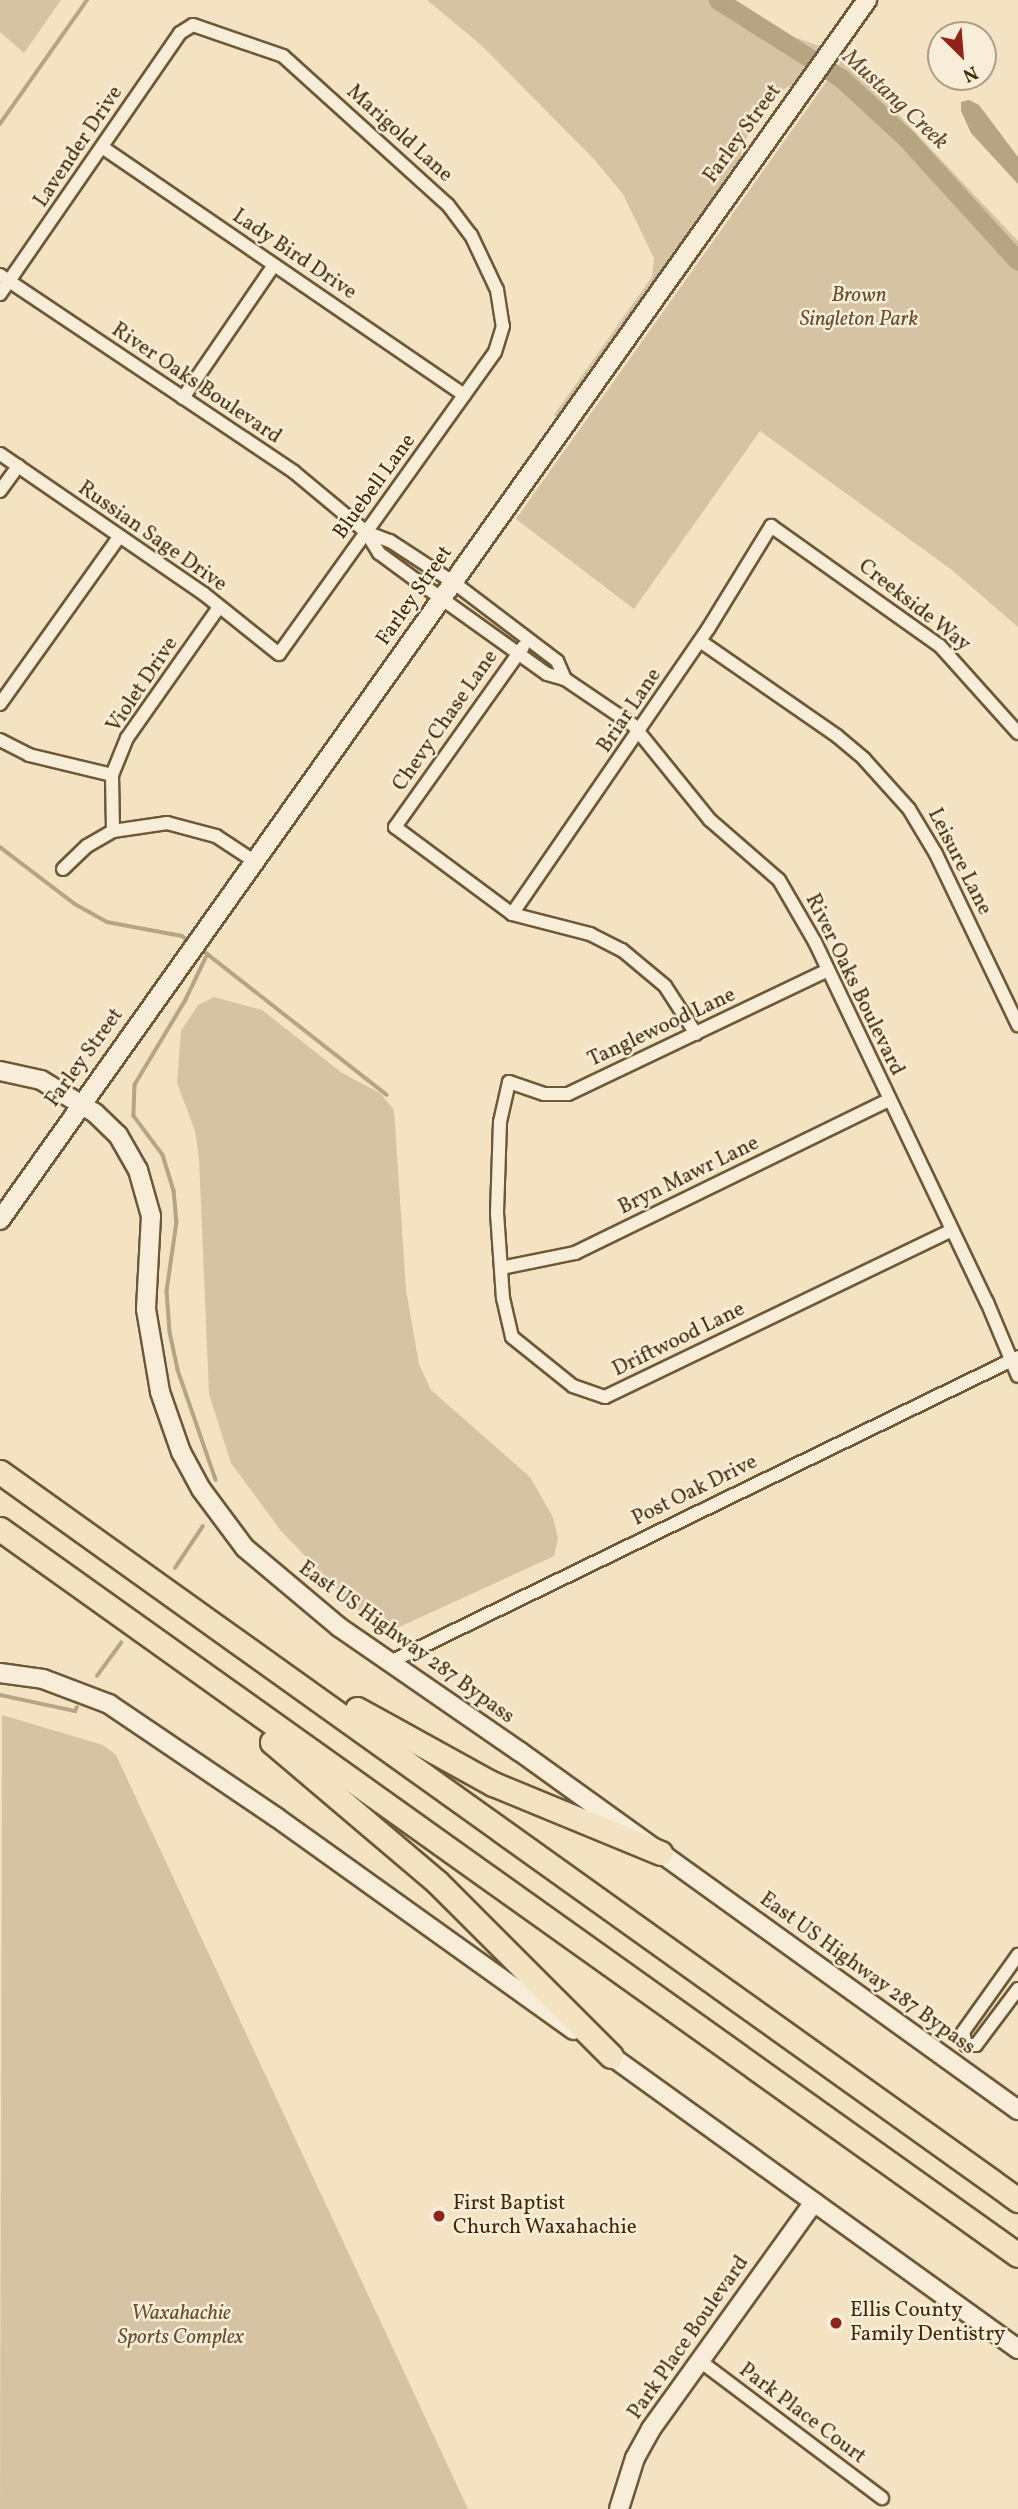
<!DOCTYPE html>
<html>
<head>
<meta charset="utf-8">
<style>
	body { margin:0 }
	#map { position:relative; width:1018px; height:2509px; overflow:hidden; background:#f3e3c3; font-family:Vollkorn,serif }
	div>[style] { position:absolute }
	.green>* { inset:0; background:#d5c3a3 }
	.water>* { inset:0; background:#b6a483 }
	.stream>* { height:3.5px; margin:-1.75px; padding:0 1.75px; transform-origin:1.75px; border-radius:1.75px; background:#b6a483 }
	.river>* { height:19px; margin:-9.5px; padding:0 9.5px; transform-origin:9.5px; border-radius:9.5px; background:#b6a483 }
	.roads { filter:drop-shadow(2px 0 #6e5835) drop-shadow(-2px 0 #6e5835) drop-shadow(0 2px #6e5835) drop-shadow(0 -2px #6e5835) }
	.street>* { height:12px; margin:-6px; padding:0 6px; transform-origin:6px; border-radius:6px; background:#f7edd8 }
	.secondary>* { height:18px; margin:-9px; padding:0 9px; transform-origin:9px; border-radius:9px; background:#f7edd8 }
	.highway>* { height:23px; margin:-11.5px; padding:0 11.5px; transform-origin:11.5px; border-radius:11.5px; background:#f3e3c3 }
	.dots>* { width:19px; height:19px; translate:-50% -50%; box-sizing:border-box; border:4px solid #f7edd8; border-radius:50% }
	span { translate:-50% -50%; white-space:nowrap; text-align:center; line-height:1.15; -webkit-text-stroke:5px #f7edd8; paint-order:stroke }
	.street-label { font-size:21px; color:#412906 }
	.park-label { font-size:21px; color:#66502d; font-style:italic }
	.poi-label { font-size:21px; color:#412906 }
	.left { translate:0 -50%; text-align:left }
	.water-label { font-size:23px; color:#644e2c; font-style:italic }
	.north { position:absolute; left:927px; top:21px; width:70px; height:70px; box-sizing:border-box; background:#f7edd8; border:2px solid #ae9f84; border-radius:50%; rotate:155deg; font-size:19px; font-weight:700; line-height:28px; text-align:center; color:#412906 }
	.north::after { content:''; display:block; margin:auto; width:24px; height:32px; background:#8f2418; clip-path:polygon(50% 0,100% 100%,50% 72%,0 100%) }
</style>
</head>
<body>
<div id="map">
	<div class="green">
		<i style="clip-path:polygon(0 0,61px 0,24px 53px,0 32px)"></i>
		<i style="clip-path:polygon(427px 0,732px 0,744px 19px,825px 48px,804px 79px,774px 94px,761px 108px,742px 148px,739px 172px,560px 421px,554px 415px,652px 277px,654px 258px,623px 194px,593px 158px,481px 45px)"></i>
		<i style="clip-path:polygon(844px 57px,1018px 241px,1018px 627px,952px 570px,760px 431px,634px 609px,516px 519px)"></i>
		<i style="clip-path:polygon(214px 997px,262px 1010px,342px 1073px,380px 1093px,394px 1110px,406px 1290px,419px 1364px,431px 1390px,530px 1477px,553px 1517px,558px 1539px,554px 1556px,382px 1635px,281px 1531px,231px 1463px,209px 1394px,199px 1158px,195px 1131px,177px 1083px,181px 1031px,198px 1005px)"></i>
		<i style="clip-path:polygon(2px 1715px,103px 1745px,116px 1755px,468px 2509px,0 2509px)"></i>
	</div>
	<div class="water">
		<i style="clip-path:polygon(969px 100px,979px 105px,1018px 157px,1018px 184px,971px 133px,961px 111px,961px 102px)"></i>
	</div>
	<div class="stream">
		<i style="left:0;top:124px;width:151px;rotate:-54.9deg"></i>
		<i style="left:0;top:847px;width:94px;rotate:37.2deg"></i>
		<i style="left:75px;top:904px;width:37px;rotate:29deg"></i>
		<i style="left:107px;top:922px;width:76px;rotate:10.6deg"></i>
		<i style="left:182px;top:936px;width:12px;rotate:35deg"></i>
		<i style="left:201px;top:949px;width:236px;rotate:38.1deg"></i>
		<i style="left:208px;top:954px;width:51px;rotate:115.6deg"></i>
		<i style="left:186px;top:1000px;width:99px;rotate:121deg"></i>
		<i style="left:135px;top:1085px;width:31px;rotate:92deg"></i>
		<i style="left:134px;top:1116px;width:49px;rotate:53.4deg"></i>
		<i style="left:163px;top:1155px;width:37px;rotate:73deg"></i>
		<i style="left:174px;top:1190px;width:32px;rotate:85deg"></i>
		<i style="left:177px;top:1222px;width:70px;rotate:98.2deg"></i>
		<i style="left:167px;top:1291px;width:41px;rotate:85.8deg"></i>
		<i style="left:170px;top:1332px;width:39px;rotate:78deg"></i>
		<i style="left:178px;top:1370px;width:116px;rotate:70.9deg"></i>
		<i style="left:175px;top:1568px;width:50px;rotate:-56.3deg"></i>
		<i style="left:97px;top:1676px;width:41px;rotate:-54deg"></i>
		<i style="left:0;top:1695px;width:77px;rotate:12deg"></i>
		<i style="left:75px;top:1711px;width:4px;rotate:-63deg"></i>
	</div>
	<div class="river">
		<i style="left:718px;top:0;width:146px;rotate:32.4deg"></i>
		<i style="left:841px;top:78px;width:88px;rotate:42.7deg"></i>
		<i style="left:906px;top:138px;width:166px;rotate:47.7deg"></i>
	</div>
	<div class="roads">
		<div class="street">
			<i style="left:102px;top:147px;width:439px;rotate:34.4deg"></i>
			<i style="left:0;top:275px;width:354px;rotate:33.8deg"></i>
			<i style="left:294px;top:472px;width:94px;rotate:39.8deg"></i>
			<i style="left:366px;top:532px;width:26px;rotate:21deg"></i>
			<i style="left:390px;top:541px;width:75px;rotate:33.1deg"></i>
			<i style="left:453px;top:582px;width:131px;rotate:37.2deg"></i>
			<i style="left:557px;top:661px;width:20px;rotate:66deg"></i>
			<i style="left:0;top:294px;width:317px;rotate:-55.4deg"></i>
			<i style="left:180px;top:33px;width:15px;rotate:-32deg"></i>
			<i style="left:193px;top:25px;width:95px;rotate:19deg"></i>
			<i style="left:283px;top:56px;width:222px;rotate:42.1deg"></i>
			<i style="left:448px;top:205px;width:38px;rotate:53deg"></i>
			<i style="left:471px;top:235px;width:61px;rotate:64.7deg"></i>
			<i style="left:497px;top:290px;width:36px;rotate:81deg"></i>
			<i style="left:503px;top:326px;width:27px;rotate:107deg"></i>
			<i style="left:495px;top:352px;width:371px;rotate:125.6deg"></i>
			<i style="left:279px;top:654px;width:96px;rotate:-141.3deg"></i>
			<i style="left:204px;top:594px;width:247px;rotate:-145.5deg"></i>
			<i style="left:183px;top:398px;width:161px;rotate:-55.6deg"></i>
			<i style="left:0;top:491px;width:31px;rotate:-54deg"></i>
			<i style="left:366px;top:532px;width:25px;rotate:58deg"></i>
			<i style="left:379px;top:553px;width:56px;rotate:36.3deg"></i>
			<i style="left:424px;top:586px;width:151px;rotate:35.6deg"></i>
			<i style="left:547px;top:674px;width:19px;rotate:16deg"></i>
			<i style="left:565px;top:679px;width:82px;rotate:34.1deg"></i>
			<i style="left:633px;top:725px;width:122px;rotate:51deg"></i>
			<i style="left:710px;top:820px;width:91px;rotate:41deg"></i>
			<i style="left:779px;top:880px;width:72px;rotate:59.9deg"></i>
			<i style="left:815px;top:942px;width:399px;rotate:64.5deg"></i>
			<i style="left:987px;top:1302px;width:80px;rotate:67.3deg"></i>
			<i style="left:700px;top:641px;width:167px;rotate:34.7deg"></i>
			<i style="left:837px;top:736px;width:35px;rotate:40deg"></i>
			<i style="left:864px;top:759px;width:67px;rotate:48deg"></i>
			<i style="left:909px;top:809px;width:52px;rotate:59deg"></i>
			<i style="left:936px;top:854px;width:190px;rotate:64.4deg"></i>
			<i style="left:523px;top:647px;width:221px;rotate:125.4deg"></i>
			<i style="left:395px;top:827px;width:146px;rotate:36.6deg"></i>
			<i style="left:512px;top:914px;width:81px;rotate:14.4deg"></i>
			<i style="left:590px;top:934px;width:36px;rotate:27deg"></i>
			<i style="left:622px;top:950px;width:56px;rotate:39.9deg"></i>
			<i style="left:665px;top:986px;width:57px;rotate:57.1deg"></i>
			<i style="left:0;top:704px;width:206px;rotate:-54.5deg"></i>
			<i style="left:0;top:740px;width:33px;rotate:27deg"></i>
			<i style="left:29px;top:755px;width:85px;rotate:13.5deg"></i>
			<i style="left:113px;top:831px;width:56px;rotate:-91deg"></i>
			<i style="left:112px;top:775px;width:40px;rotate:-68deg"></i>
			<i style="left:127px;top:738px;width:160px;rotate:-54.9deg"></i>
			<i style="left:63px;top:869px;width:33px;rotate:-44deg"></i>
			<i style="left:87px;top:846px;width:30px;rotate:-30deg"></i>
			<i style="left:113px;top:831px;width:55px;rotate:-8.4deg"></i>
			<i style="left:167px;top:823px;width:51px;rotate:14.9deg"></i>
			<i style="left:216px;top:836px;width:45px;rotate:33.3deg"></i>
			<i style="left:512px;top:914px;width:346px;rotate:-55.5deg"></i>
			<i style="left:708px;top:629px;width:121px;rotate:-58.5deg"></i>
			<i style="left:771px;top:526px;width:207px;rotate:35.4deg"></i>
			<i style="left:940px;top:646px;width:117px;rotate:48.1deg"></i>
			<i style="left:828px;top:970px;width:288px;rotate:154.5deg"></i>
			<i style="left:568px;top:1094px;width:24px;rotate:180deg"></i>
			<i style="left:544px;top:1094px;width:37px;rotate:-161deg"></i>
			<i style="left:509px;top:1082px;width:41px;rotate:102.7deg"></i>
			<i style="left:500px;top:1122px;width:91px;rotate:91.9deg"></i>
			<i style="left:497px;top:1213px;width:85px;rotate:86deg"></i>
			<i style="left:503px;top:1298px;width:40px;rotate:77deg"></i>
			<i style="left:512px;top:1337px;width:78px;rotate:38.8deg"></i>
			<i style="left:573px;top:1386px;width:34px;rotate:19deg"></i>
			<i style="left:605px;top:1397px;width:385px;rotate:-25.7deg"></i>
			<i style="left:501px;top:1268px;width:76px;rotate:-11.5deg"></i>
			<i style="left:575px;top:1253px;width:349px;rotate:-26deg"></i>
			<i style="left:390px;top:1662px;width:698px;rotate:-25.9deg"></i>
			<i style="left:966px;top:2045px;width:13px;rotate:-103deg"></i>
			<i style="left:963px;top:2032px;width:95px;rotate:-54.5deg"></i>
			<i style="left:966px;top:2045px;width:10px"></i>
			<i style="left:976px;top:2045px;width:70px;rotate:-53.1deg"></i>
			<i style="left:700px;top:2361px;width:228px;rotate:37deg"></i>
		</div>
		<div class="secondary">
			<i style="left:0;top:1071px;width:42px;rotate:12.4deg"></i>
			<i style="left:41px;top:1080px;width:63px;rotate:31.4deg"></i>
			<i style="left:95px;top:1113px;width:32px;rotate:44deg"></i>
			<i style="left:118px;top:1135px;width:40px;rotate:60.3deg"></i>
			<i style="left:138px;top:1170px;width:48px;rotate:74.2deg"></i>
			<i style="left:151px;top:1216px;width:93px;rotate:93.1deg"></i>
			<i style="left:146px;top:1309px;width:84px;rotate:80.4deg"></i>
			<i style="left:160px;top:1392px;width:64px;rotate:70.7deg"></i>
			<i style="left:181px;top:1452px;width:42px;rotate:61.6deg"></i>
			<i style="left:201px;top:1489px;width:74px;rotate:53.3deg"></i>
			<i style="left:245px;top:1548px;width:123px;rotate:40deg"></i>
			<i style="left:339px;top:1627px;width:219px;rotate:34.6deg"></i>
			<i style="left:519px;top:1751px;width:615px;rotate:35.73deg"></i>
			<i style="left:0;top:1220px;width:1497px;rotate:-54.6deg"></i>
			<i style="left:0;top:1673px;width:43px;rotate:7.9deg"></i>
			<i style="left:43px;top:1679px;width:71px;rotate:20.7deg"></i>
			<i style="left:109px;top:1704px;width:202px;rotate:34.1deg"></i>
			<i style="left:276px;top:1817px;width:366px;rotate:35.6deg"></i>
			<i style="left:600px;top:2048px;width:515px;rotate:35.76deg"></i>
			<i style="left:619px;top:2509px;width:53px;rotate:-72.6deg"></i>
			<i style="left:635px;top:2458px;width:33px;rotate:-61deg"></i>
			<i style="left:651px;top:2429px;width:279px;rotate:-54.3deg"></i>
		</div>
		<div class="highway">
			<i style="left:0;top:1472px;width:1252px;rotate:35.57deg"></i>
			<i style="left:0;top:1529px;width:1250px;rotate:35.5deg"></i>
			<i style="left:357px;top:1709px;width:155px;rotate:28.9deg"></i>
			<i style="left:493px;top:1784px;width:181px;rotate:22.4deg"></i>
			<i style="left:272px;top:1742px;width:216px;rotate:40.3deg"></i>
			<i style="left:437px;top:1882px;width:246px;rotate:45deg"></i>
		</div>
	</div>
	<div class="dots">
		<i style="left:439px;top:2216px;background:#8f2418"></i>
		<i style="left:836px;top:2323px;background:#8f2418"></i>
	</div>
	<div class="street-label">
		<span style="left:399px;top:134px;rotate:42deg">Marigold Lane</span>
		<span style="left:743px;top:134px;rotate:-54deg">Farley Street</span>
		<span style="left:79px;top:147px;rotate:-56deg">Lavender Drive</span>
		<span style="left:294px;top:255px;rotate:34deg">Lady Bird Drive</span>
		<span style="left:196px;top:384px;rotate:34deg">River Oaks Boulevard</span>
		<span style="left:375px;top:487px;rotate:-54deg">Bluebell Lane</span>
		<span style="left:152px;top:537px;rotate:35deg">Russian Sage Drive</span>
		<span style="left:415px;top:596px;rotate:-55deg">Farley Street</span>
		<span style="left:914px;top:606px;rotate:38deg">Creekside Way</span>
		<span style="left:143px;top:685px;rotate:-56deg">Violet Drive</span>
		<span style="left:630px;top:711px;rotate:-56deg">Briar Lane</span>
		<span style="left:446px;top:721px;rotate:-55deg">Chevy Chase Lane</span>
		<span style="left:959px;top:862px;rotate:63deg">Leisure Lane</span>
		<span style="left:854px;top:985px;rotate:64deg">River Oaks Boulevard</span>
		<span style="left:662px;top:1028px;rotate:-25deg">Tanglewood Lane</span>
		<span style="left:85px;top:1058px;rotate:-54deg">Farley Street</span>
		<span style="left:689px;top:1176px;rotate:-26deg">Bryn Mawr Lane</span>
		<span style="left:679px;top:1340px;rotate:-26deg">Driftwood Lane</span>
		<span style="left:695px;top:1491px;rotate:-26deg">Post Oak Drive</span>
		<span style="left:406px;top:1643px;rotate:36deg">East US Highway 287 Bypass</span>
		<span style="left:867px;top:1974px;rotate:36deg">East US Highway 287 Bypass</span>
		<span style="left:689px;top:2338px;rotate:-55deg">Park Place Boulevard</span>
		<span style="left:802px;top:2414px;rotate:37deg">Park Place Court</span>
	</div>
	<div class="park-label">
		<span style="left:859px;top:308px">Brown<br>Singleton Park</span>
		<span style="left:181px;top:2326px">Waxahachie<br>Sports Complex</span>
	</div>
	<div class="poi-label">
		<span class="left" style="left:453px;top:2216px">First Baptist<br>Church Waxahachie</span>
		<span class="left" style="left:850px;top:2323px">Ellis County<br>Family Dentistry</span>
	</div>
	<div class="water-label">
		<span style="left:895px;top:100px;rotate:43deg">Mustang Creek</span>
	</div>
	<div class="north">N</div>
</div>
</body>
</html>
